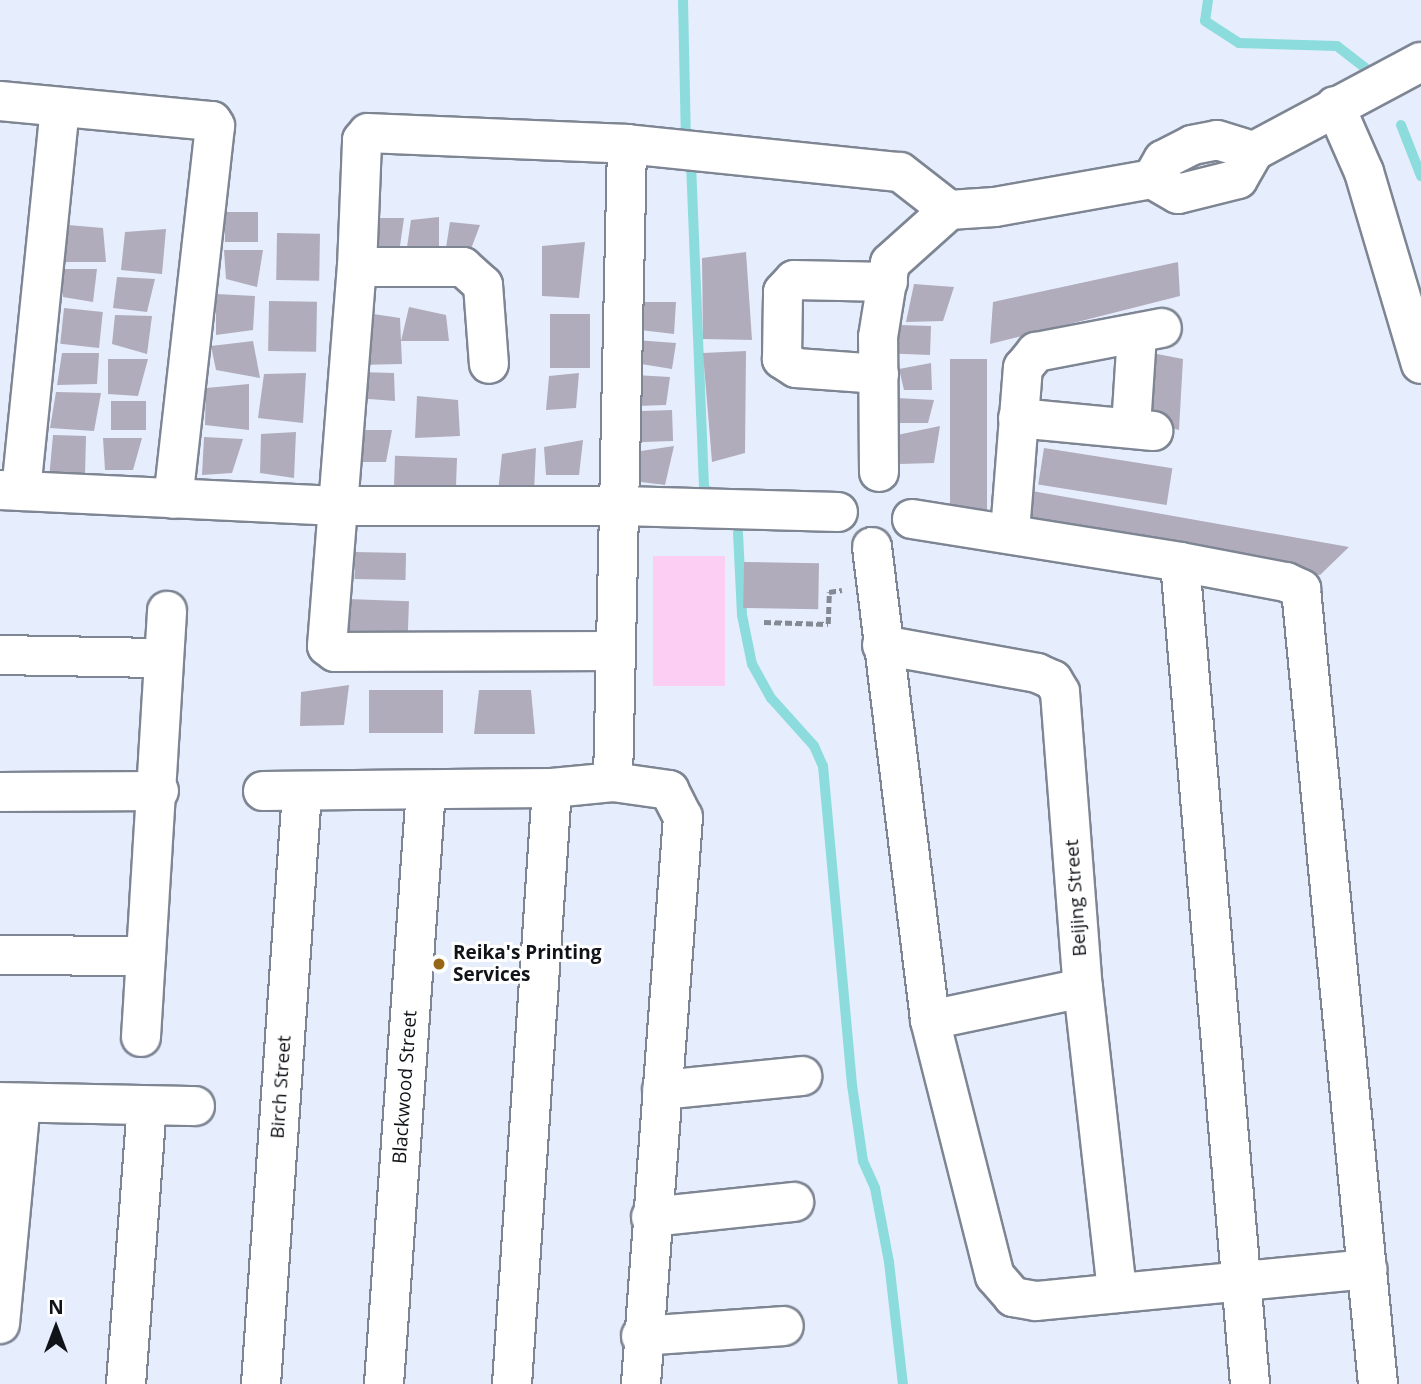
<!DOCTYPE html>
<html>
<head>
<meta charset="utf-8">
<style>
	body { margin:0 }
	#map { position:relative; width:1421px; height:1384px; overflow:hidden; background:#e6eefd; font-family:"Open Sans",sans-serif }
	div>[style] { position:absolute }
	.green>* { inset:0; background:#fccef3; transform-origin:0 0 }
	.stream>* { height:10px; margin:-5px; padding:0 5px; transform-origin:5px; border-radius:5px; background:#8cdcdd }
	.building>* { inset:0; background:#b0acbb; transform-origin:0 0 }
	.path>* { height:4.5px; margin-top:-2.25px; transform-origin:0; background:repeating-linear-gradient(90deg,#848a94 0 7px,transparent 0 10.5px) }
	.roads { filter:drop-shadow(2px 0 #7e8593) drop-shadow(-2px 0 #7e8593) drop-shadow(0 2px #7e8593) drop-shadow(0 -2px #7e8593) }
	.minor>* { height:38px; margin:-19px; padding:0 19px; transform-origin:19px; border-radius:19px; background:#fff }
	.dots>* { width:19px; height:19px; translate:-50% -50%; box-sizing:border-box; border:4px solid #fff; border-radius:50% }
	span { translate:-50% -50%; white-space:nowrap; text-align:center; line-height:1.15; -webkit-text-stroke:6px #fff; paint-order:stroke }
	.street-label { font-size:19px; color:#101318 }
	.poi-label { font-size:19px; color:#101318; font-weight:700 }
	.left { translate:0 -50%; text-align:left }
	.north { position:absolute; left:21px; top:1293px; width:70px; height:70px; -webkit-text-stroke:5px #fff; paint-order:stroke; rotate:0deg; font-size:19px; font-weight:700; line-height:28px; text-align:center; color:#101318 }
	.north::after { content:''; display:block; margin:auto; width:24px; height:32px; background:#101318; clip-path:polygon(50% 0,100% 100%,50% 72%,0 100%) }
</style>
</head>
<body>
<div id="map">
	<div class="green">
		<i style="left:653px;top:556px;width:72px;height:130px"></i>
	</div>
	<div class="stream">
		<i style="left:683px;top:0;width:138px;rotate:88.8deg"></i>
		<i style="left:1208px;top:0;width:21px;rotate:98deg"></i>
		<i style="left:1205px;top:21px;width:40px;rotate:32.9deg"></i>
		<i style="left:1239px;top:43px;width:98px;rotate:1.8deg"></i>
		<i style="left:1337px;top:46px;width:46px;rotate:37.9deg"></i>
		<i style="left:1401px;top:125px;width:55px;rotate:68.6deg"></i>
		<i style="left:691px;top:163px;width:326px;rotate:87.7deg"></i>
		<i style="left:704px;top:489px;width:12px;rotate:24deg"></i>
		<i style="left:738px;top:533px;width:82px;rotate:87.2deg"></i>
		<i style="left:742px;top:615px;width:50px;rotate:78.5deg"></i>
		<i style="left:752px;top:664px;width:39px;rotate:61deg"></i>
		<i style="left:771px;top:698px;width:64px;rotate:48.1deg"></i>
		<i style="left:814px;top:746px;width:22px;rotate:66deg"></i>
		<i style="left:823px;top:766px;width:320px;rotate:84.8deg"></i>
		<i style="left:852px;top:1085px;width:77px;rotate:81.8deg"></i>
		<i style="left:863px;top:1161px;width:30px;rotate:66deg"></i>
		<i style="left:875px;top:1188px;width:75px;rotate:79.3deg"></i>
		<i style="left:889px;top:1262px;width:123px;rotate:83.5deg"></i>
	</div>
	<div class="building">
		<i style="left:225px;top:212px;width:33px;height:30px"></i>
		<i style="clip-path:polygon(439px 217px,439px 254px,406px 254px,411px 220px)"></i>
		<i style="clip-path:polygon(373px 218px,404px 218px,399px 253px,371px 255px)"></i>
		<i style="clip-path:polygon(450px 222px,480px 225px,468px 257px,445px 254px)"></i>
		<i style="clip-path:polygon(68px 225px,103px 228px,106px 262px,65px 262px)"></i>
		<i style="clip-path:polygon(166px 229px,162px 274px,121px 270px,125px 232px)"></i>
		<i style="left:277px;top:233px;width:43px;height:47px;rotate:1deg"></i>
		<i style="clip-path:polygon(585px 242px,579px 298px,542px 296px,542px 246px)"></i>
		<i style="clip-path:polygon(224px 250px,263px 250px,257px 287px,226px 279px)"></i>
		<i style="clip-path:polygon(746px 252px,752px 340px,703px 339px,702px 258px)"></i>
		<i style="clip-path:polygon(1178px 262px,1180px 296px,990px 344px,993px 302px)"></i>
		<i style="clip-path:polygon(63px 269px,97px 269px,93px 302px,63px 297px)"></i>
		<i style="clip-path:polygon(117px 277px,155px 279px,147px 312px,113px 308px)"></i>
		<i style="clip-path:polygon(914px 284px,954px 287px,943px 321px,906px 322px)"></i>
		<i style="clip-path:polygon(216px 294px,255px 296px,253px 330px,216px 335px)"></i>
		<i style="left:269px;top:301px;width:48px;height:50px;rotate:1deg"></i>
		<i style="clip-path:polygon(637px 302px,676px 302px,674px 334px,632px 329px)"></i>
		<i style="clip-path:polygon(409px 307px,446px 315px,449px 341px,401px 341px,402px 364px,357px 365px,360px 312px,400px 318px,401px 341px)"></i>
		<i style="left:64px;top:308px;width:39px;height:36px;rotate:6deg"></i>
		<i style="left:550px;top:314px;width:40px;height:54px"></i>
		<i style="clip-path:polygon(115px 315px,152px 316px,147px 354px,112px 344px)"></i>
		<i style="left:931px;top:326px;width:29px;height:32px;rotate:92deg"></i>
		<i style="clip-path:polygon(635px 340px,676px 343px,672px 369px,635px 363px)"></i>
		<i style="clip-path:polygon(253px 341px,260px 378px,216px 370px,211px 346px)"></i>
		<i style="clip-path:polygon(746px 351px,745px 453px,712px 462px,703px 353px)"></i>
		<i style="clip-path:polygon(62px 353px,99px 353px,97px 384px,57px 385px)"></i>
		<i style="clip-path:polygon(1152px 353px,1183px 359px,1179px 430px,1143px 421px)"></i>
		<i style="clip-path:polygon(108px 359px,148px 359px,138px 396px,108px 394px)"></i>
		<i style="left:987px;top:359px;width:150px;height:37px;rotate:90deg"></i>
		<i style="clip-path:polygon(931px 363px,932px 390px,904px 390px,899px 369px)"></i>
		<i style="clip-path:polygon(359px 372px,394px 373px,395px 401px,356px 398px)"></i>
		<i style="clip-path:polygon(306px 373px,303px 423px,258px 418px,264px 374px)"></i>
		<i style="clip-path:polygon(579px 373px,576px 408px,546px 410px,549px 376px)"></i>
		<i style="clip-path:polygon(635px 375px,670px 377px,666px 405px,637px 406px)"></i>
		<i style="clip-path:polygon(249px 384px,249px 430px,205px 425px,206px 388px)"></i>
		<i style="clip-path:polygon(56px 392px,101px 393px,94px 431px,50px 428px)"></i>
		<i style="clip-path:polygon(417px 396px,458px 400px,460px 436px,415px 438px)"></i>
		<i style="clip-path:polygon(897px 398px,934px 400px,928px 423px,899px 423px)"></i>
		<i style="left:111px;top:401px;width:35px;height:29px"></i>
		<i style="left:672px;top:410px;width:31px;height:37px;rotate:88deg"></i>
		<i style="clip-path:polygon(940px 426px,934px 463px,899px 464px,897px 435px)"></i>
		<i style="clip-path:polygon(355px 430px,392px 430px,386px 462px,352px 462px)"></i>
		<i style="clip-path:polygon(296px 432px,294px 478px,260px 473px,261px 434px)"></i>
		<i style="clip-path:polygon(53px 435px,86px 436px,85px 476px,49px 479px)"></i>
		<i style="clip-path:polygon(204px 437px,243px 439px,232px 473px,202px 475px)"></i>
		<i style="clip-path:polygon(103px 438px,142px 438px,133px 470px,105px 470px)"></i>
		<i style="clip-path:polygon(583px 440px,579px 475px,546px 475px,544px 447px)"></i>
		<i style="clip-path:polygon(674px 446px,665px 485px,641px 482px,641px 451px)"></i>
		<i style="clip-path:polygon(536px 448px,534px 492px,498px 492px,502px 454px)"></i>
		<i style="left:1044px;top:448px;width:130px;height:37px;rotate:9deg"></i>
		<i style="left:457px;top:458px;width:31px;height:62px;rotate:92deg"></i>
		<i style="clip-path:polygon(1032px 491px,1349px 547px,1320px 575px,1026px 517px)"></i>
		<i style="left:355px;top:552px;width:51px;height:27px;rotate:1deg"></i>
		<i style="left:744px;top:562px;width:75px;height:46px;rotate:1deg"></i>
		<i style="left:348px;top:599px;width:61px;height:34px;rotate:2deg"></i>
		<i style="clip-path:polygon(349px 685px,344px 725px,300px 726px,301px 692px)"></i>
		<i style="left:369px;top:690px;width:74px;height:43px"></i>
		<i style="clip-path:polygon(479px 690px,531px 690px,535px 734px,474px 734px)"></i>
	</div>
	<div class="path">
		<i style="left:764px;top:622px;width:64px;rotate:1.8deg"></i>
		<i style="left:828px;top:624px;width:32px;rotate:-88deg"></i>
		<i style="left:829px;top:592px;width:13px;rotate:-9deg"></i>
	</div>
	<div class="roads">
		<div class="minor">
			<i style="left:0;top:101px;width:213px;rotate:5.4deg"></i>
			<i style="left:212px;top:121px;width:6px;rotate:59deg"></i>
			<i style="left:215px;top:126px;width:375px;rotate:96.4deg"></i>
			<i style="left:1335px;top:106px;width:72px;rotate:66.3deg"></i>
			<i style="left:1364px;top:172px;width:200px;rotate:73.5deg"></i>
			<i style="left:1152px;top:179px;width:22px;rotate:-60deg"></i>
			<i style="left:1163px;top:160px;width:33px;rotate:-27deg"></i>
			<i style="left:1192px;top:145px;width:25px;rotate:-11deg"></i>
			<i style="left:1217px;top:140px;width:39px;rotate:17deg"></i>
			<i style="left:357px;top:267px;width:106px"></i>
			<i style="left:463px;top:267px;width:27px;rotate:42deg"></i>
			<i style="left:483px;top:285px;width:79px;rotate:85.7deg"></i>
			<i style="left:879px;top:374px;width:83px;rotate:-175.9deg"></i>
			<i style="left:796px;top:368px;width:17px;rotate:-147deg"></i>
			<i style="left:782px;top:359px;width:67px;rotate:-89.1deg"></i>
			<i style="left:783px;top:292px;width:16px;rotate:-47deg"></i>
			<i style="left:794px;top:280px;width:94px;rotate:1.2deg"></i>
			<i style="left:1018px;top:418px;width:136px;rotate:5.5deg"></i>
			<i style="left:1131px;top:427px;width:93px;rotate:-86.3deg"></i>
			<i style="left:879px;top:472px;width:135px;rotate:-90.4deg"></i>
			<i style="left:878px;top:337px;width:75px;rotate:-80.8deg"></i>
			<i style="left:890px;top:263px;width:79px;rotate:-41.9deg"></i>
			<i style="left:949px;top:210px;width:46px;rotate:-3.7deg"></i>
			<i style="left:995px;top:207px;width:159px;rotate:-10.1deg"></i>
			<i style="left:1152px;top:179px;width:30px;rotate:30deg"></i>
			<i style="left:1178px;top:194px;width:62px;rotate:-14deg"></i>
			<i style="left:1238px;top:179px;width:32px;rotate:-60deg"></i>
			<i style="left:1254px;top:151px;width:189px;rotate:-28.1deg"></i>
			<i style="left:0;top:490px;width:338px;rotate:2.7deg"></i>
			<i style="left:338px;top:506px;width:284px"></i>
			<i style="left:622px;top:506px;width:216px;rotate:1.6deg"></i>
			<i style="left:21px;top:491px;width:386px;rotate:-84.2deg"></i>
			<i style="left:912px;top:519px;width:271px;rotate:9.1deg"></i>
			<i style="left:1180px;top:562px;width:108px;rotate:10.7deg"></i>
			<i style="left:1286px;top:582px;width:17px;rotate:25deg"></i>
			<i style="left:1301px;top:589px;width:799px;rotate:84.47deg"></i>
			<i style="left:1010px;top:532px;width:165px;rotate:-85.5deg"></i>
			<i style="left:1023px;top:368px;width:21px;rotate:-51deg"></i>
			<i style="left:1036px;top:352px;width:128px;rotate:-10.8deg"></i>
			<i style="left:872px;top:547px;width:477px;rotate:83deg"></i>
			<i style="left:930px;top:1020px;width:264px;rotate:75.8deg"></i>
			<i style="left:995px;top:1276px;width:28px;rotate:49deg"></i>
			<i style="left:1013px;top:1297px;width:23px;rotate:10deg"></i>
			<i style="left:1036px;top:1301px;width:333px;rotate:-5.5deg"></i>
			<i style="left:1180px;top:562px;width:825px;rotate:85.13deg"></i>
			<i style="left:882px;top:645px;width:158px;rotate:10.2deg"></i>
			<i style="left:1037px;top:673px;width:17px;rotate:24deg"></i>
			<i style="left:1053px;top:680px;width:14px;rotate:60deg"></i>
			<i style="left:1060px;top:692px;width:297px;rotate:85.6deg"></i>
			<i style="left:1083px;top:988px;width:307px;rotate:83.6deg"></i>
			<i style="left:614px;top:651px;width:279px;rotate:179.8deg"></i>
			<i style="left:335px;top:652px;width:10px;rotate:-143deg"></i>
			<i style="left:327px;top:646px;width:380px;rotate:-85.5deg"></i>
			<i style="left:357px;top:267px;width:127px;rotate:-87.7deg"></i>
			<i style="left:362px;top:140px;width:9px;rotate:-49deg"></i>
			<i style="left:368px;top:133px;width:259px;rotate:2.4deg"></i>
			<i style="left:0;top:655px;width:162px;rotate:1.1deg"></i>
			<i style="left:613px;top:782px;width:57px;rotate:8.1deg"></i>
			<i style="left:669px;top:790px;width:30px;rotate:63deg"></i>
			<i style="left:683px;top:817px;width:569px;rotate:94.24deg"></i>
			<i style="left:263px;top:791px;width:289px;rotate:-0.6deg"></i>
			<i style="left:552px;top:788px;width:61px;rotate:-5.6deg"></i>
			<i style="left:613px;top:782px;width:638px;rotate:-88.74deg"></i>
			<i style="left:627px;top:144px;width:274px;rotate:5.9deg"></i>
			<i style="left:900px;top:172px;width:62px;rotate:37.8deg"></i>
			<i style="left:0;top:792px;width:159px;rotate:-0.4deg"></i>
			<i style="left:0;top:955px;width:146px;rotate:0.4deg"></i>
			<i style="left:930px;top:1020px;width:156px;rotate:-11.8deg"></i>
			<i style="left:141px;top:1037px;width:427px;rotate:-86.5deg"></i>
			<i style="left:662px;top:1090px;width:141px;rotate:-5.7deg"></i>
			<i style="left:0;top:1102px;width:195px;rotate:1.2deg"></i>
			<i style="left:651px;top:1217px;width:144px;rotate:-6deg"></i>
			<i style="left:0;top:1324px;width:222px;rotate:-84.6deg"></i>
			<i style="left:641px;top:1336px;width:143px;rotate:-4deg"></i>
			<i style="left:126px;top:1384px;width:279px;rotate:-85.7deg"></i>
			<i style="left:261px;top:1384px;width:594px;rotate:-86.04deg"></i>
			<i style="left:384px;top:1384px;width:595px;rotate:-85.96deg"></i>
			<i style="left:512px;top:1384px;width:597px;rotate:-86.16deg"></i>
		</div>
	</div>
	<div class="dots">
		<i style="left:439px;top:964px;background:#966816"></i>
	</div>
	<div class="street-label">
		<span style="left:1076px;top:898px;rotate:-94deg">Beijing Street</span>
		<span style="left:281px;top:1087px;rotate:-86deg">Birch Street</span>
		<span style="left:405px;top:1087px;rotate:-86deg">Blackwood Street</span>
	</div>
	<div class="poi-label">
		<span class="left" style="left:453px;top:964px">Reika's Printing<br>Services</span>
	</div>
	<div class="north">N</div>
</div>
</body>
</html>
